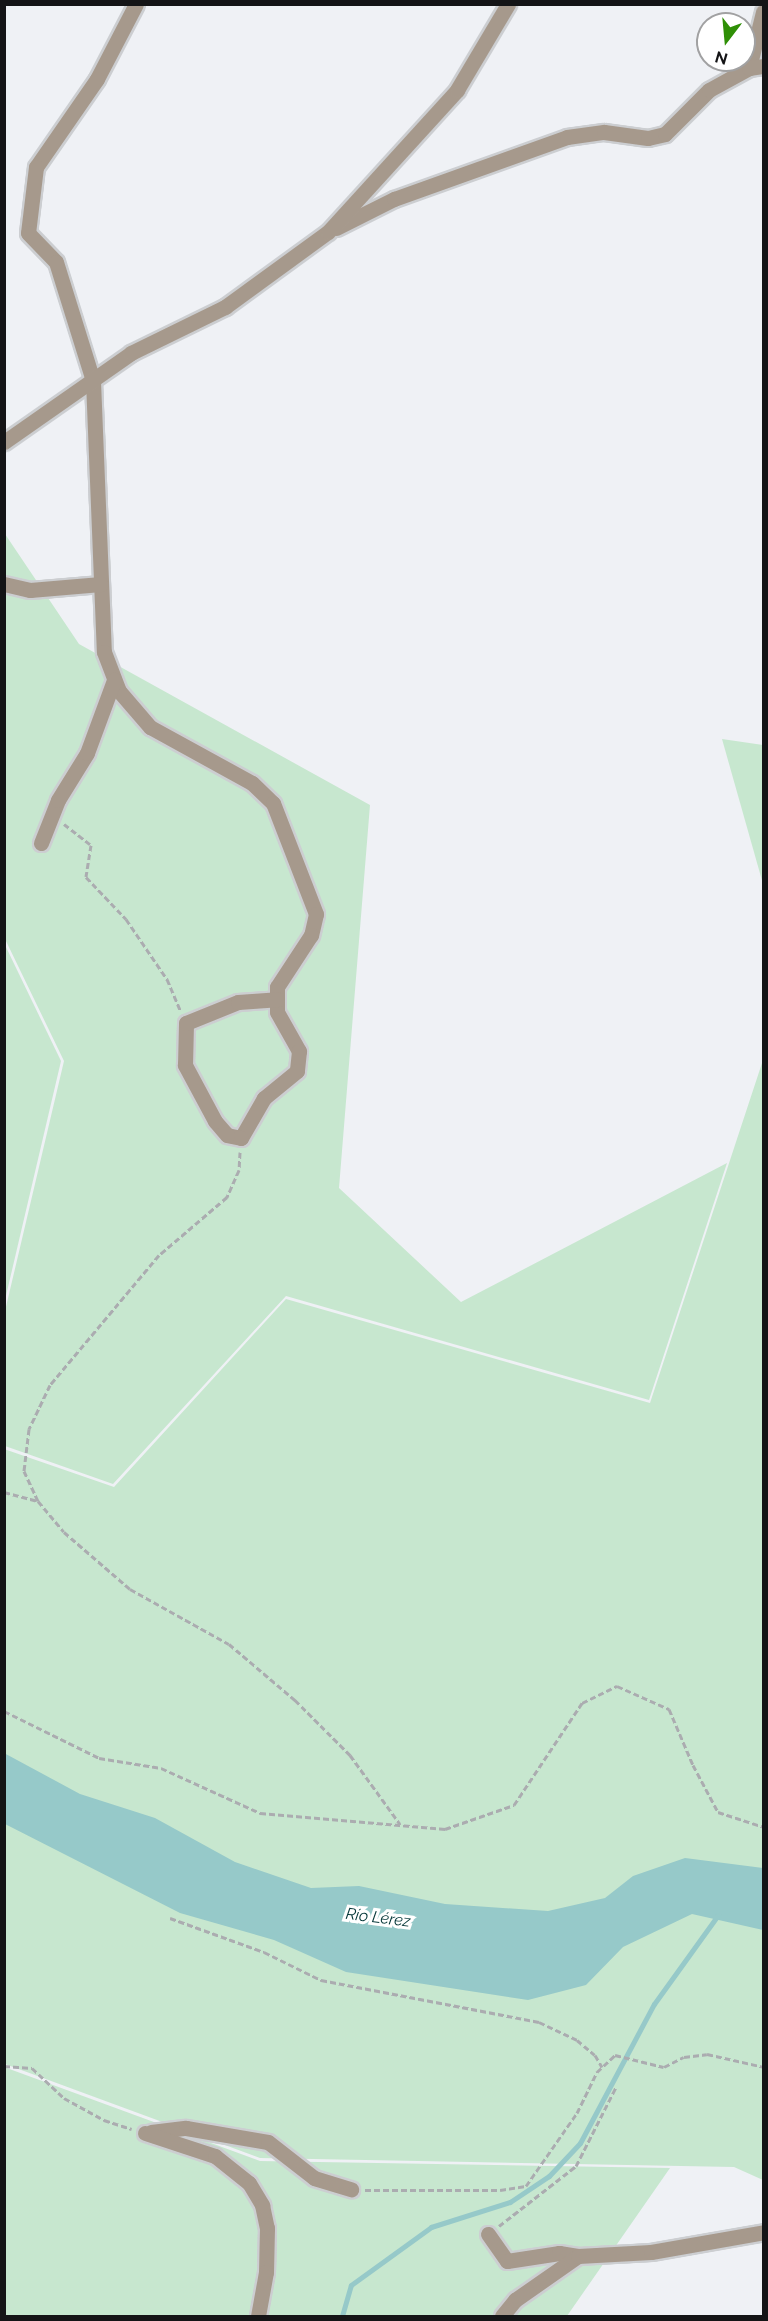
<!DOCTYPE html>
<html>
<head>
<meta charset="utf-8">
<style>
	body { margin:0 }
	#map { position:relative; width:768px; height:2321px; overflow:hidden; background:#eff1f5; font-family:Raleway,sans-serif }
	div>[style] { position:absolute }
	.green>* { inset:0; background:#c7e7cf }
	.water>* { inset:0; background:#96c9c9 }
	.stream>* { height:5px; margin:-2.5px; padding:0 2.5px; transform-origin:2.5px; border-radius:2.5px; background:#96c9c9 }
	.path>* { height:3px; margin-top:-1.5px; transform-origin:0; background:repeating-linear-gradient(90deg,#abacb0 0 6px,transparent 0 9px) }
	.roads { filter:drop-shadow(2px 0 #ccced1) drop-shadow(-2px 0 #ccced1) drop-shadow(0 2px #ccced1) drop-shadow(0 -2px #ccced1) }
	.minor>* { height:15px; margin:-7.5px; padding:0 7.5px; transform-origin:7.5px; border-radius:7.5px; background:#a6998c }
	span { translate:-50% -50%; white-space:nowrap; text-align:center; line-height:1.15; -webkit-text-stroke:6px #fff; paint-order:stroke }
	.water-label { font-size:16px; color:#023536; font-style:italic }
	.frame { position:absolute; inset:0; border:6px solid #141416; pointer-events:none }
	.north { position:absolute; left:696px; top:12px; width:60px; height:60px; box-sizing:border-box; background:#fff; border:2px solid #a1a1a2; border-radius:50%; rotate:196deg; font-size:16px; font-weight:700; line-height:24px; text-align:center; color:#141416 }
	.north::after { content:''; display:block; margin:auto; width:21px; height:27px; background:#2f8f06; clip-path:polygon(50% 0,100% 100%,50% 72%,0 100%) }
</style>
</head>
<body>
<div id="map">
	<div class="green">
		<i style="clip-path:polygon(5px 534px,79px 644px,370px 805px,339px 1188px,461px 1302px,727px 1163px,649px 1400px,286px 1296px,113px 1484px,5px 1446px,5px 1311px,64px 1061px,5px 939px)"></i>
		<i style="clip-path:polygon(722px 739px,763px 745px,763px 884px)"></i>
		<i style="clip-path:polygon(5px 945px,61px 1061px,5px 1300px)"></i>
		<i style="clip-path:polygon(763px 1060px,763px 2180px,734px 2167px,260px 2158px,5px 2064px,4px 1449px,114px 1487px,286px 1299px,650px 1403px)"></i>
		<i style="clip-path:polygon(4px 2067px,260px 2161px,670px 2168px,567px 2316px,5px 2316px)"></i>
	</div>
	<div class="water">
		<i style="clip-path:polygon(4px 1753px,80px 1794px,155px 1818px,235px 1862px,311px 1888px,359px 1886px,445px 1904px,548px 1911px,605px 1898px,633px 1876px,685px 1858px,763px 1868px,763px 1930px,692px 1914px,623px 1947px,586px 1985px,528px 2000px,346px 1972px,274px 1940px,180px 1913px,5px 1824px)"></i>
	</div>
	<div class="stream">
		<i style="left:342px;top:2316px;width:32px;rotate:-74deg"></i>
		<i style="left:351px;top:2285px;width:99px;rotate:-35.9deg"></i>
		<i style="left:431px;top:2227px;width:83px;rotate:-17.6deg"></i>
		<i style="left:510px;top:2202px;width:47px;rotate:-33.7deg"></i>
		<i style="left:549px;top:2176px;width:45px;rotate:-46.8deg"></i>
		<i style="left:580px;top:2143px;width:157px;rotate:-62deg"></i>
		<i style="left:654px;top:2004px;width:110px;rotate:-54.3deg"></i>
	</div>
	<div class="path">
		<i style="left:64px;top:824px;width:34px;rotate:38deg"></i>
		<i style="left:91px;top:845px;width:32px;rotate:99deg"></i>
		<i style="left:86px;top:877px;width:58px;rotate:46.4deg"></i>
		<i style="left:126px;top:919px;width:73px;rotate:55.7deg"></i>
		<i style="left:167px;top:979px;width:34px;rotate:67deg"></i>
		<i style="left:240px;top:1152px;width:18px;rotate:93deg"></i>
		<i style="left:239px;top:1170px;width:30px;rotate:114deg"></i>
		<i style="left:227px;top:1197px;width:89px;rotate:139.5deg"></i>
		<i style="left:159px;top:1255px;width:170px;rotate:130deg"></i>
		<i style="left:50px;top:1385px;width:49px;rotate:115.5deg"></i>
		<i style="left:29px;top:1429px;width:42px;rotate:96.8deg"></i>
		<i style="left:24px;top:1471px;width:33px;rotate:65deg"></i>
		<i style="left:38px;top:1501px;width:40px;rotate:50deg"></i>
		<i style="left:64px;top:1532px;width:87px;rotate:40.8deg"></i>
		<i style="left:130px;top:1589px;width:113px;rotate:29.1deg"></i>
		<i style="left:229px;top:1644px;width:87px;rotate:40.3deg"></i>
		<i style="left:295px;top:1700px;width:78px;rotate:45deg"></i>
		<i style="left:350px;top:1755px;width:85px;rotate:54.1deg"></i>
		<i style="left:4px;top:1492px;width:35px;rotate:15deg"></i>
		<i style="left:4px;top:1711px;width:106px;rotate:26.3deg"></i>
		<i style="left:99px;top:1758px;width:63px;rotate:9.2deg"></i>
		<i style="left:161px;top:1768px;width:109px;rotate:24.4deg"></i>
		<i style="left:260px;top:1813px;width:186px;rotate:4.9deg"></i>
		<i style="left:445px;top:1829px;width:73px;rotate:-19.2deg"></i>
		<i style="left:514px;top:1805px;width:123px;rotate:-56.3deg"></i>
		<i style="left:582px;top:1703px;width:39px;rotate:-26deg"></i>
		<i style="left:617px;top:1686px;width:57px;rotate:23.9deg"></i>
		<i style="left:669px;top:1709px;width:61px;rotate:66.8deg"></i>
		<i style="left:693px;top:1765px;width:53px;rotate:62deg"></i>
		<i style="left:718px;top:1812px;width:48px;rotate:18.1deg"></i>
		<i style="left:170px;top:1918px;width:100px;rotate:19.9deg"></i>
		<i style="left:264px;top:1952px;width:64px;rotate:26.2deg"></i>
		<i style="left:321px;top:1980px;width:222px;rotate:10.9deg"></i>
		<i style="left:539px;top:2022px;width:42px;rotate:25.3deg"></i>
		<i style="left:577px;top:2040px;width:23px;rotate:40deg"></i>
		<i style="left:595px;top:2055px;width:14px;rotate:60deg"></i>
		<i style="left:4px;top:2066px;width:28px;rotate:4deg"></i>
		<i style="left:32px;top:2068px;width:44px;rotate:43.2deg"></i>
		<i style="left:64px;top:2098px;width:46px;rotate:28.8deg"></i>
		<i style="left:104px;top:2120px;width:29px;rotate:18deg"></i>
		<i style="left:365px;top:2190px;width:135px"></i>
		<i style="left:500px;top:2190px;width:26px;rotate:-9deg"></i>
		<i style="left:526px;top:2186px;width:89px;rotate:-55.1deg"></i>
		<i style="left:577px;top:2113px;width:46px;rotate:-64deg"></i>
		<i style="left:597px;top:2072px;width:25px;rotate:-43deg"></i>
		<i style="left:615px;top:2055px;width:50px;rotate:13.8deg"></i>
		<i style="left:664px;top:2067px;width:22px;rotate:-27deg"></i>
		<i style="left:684px;top:2057px;width:23px;rotate:-7deg"></i>
		<i style="left:707px;top:2054px;width:58px;rotate:12.8deg"></i>
		<i style="left:499px;top:2226px;width:98px;rotate:-37.9deg"></i>
		<i style="left:576px;top:2166px;width:89px;rotate:-63.1deg"></i>
	</div>
	<div class="roads">
		<div class="minor">
			<i style="left:136px;top:4px;width:85px;rotate:117.5deg"></i>
			<i style="left:97px;top:79px;width:107px;rotate:124.7deg"></i>
			<i style="left:36px;top:167px;width:66px;rotate:96.9deg"></i>
			<i style="left:28px;top:233px;width:40px;rotate:46deg"></i>
			<i style="left:56px;top:262px;width:125px;rotate:72.7deg"></i>
			<i style="left:93px;top:381px;width:271px;rotate:87.7deg"></i>
			<i style="left:104px;top:652px;width:42px;rotate:69deg"></i>
			<i style="left:119px;top:691px;width:48px;rotate:49.3deg"></i>
			<i style="left:150px;top:727px;width:116px;rotate:28.8deg"></i>
			<i style="left:252px;top:783px;width:29px;rotate:44deg"></i>
			<i style="left:273px;top:803px;width:119px;rotate:68.8deg"></i>
			<i style="left:316px;top:914px;width:22px;rotate:103deg"></i>
			<i style="left:311px;top:935px;width:62px;rotate:123.2deg"></i>
			<i style="left:277px;top:987px;width:25px;rotate:90deg"></i>
			<i style="left:277px;top:1012px;width:45px;rotate:60.6deg"></i>
			<i style="left:299px;top:1051px;width:20px;rotate:96deg"></i>
			<i style="left:297px;top:1071px;width:43px;rotate:140.7deg"></i>
			<i style="left:264px;top:1098px;width:46px;rotate:119.9deg"></i>
			<i style="left:241px;top:1138px;width:14px;rotate:-168deg"></i>
			<i style="left:227px;top:1135px;width:18px;rotate:-131deg"></i>
			<i style="left:215px;top:1121px;width:64px;rotate:-118.2deg"></i>
			<i style="left:185px;top:1065px;width:42px;rotate:-88.6deg"></i>
			<i style="left:186px;top:1023px;width:56px;rotate:-22deg"></i>
			<i style="left:238px;top:1002px;width:39px;rotate:-4deg"></i>
			<i style="left:749px;top:68px;width:58px;rotate:-76deg"></i>
			<i style="left:336px;top:228px;width:65px;rotate:-26.6deg"></i>
			<i style="left:394px;top:199px;width:184px;rotate:-19.7deg"></i>
			<i style="left:567px;top:137px;width:37px;rotate:-8deg"></i>
			<i style="left:604px;top:132px;width:44px;rotate:7.8deg"></i>
			<i style="left:648px;top:138px;width:17px;rotate:-13deg"></i>
			<i style="left:665px;top:134px;width:62px;rotate:-45deg"></i>
			<i style="left:709px;top:90px;width:46px;rotate:-28.8deg"></i>
			<i style="left:749px;top:68px;width:15px;rotate:-8deg"></i>
			<i style="left:4px;top:442px;width:155px;rotate:-35deg"></i>
			<i style="left:131px;top:353px;width:105px;rotate:-26.1deg"></i>
			<i style="left:225px;top:307px;width:127px;rotate:-36.1deg"></i>
			<i style="left:328px;top:232px;width:192px;rotate:-47.7deg"></i>
			<i style="left:457px;top:90px;width:100px;rotate:-59.3deg"></i>
			<i style="left:4px;top:584px;width:27px;rotate:13deg"></i>
			<i style="left:30px;top:590px;width:71px;rotate:-4.8deg"></i>
			<i style="left:41px;top:843px;width:46px;rotate:-68.4deg"></i>
			<i style="left:58px;top:800px;width:55px;rotate:-58.3deg"></i>
			<i style="left:87px;top:753px;width:78px;rotate:-69.7deg"></i>
			<i style="left:151px;top:2132px;width:35px;rotate:-7deg"></i>
			<i style="left:186px;top:2128px;width:83px;rotate:9.7deg"></i>
			<i style="left:268px;top:2142px;width:58px;rotate:38deg"></i>
			<i style="left:314px;top:2178px;width:39px;rotate:17deg"></i>
			<i style="left:145px;top:2133px;width:74px;rotate:18.2deg"></i>
			<i style="left:215px;top:2156px;width:43px;rotate:38.5deg"></i>
			<i style="left:249px;top:2183px;width:26px;rotate:59deg"></i>
			<i style="left:262px;top:2205px;width:24px;rotate:78deg"></i>
			<i style="left:267px;top:2228px;width:44px;rotate:91.3deg"></i>
			<i style="left:266px;top:2272px;width:45px;rotate:100.3deg"></i>
			<i style="left:488px;top:2234px;width:33px;rotate:55deg"></i>
			<i style="left:507px;top:2261px;width:53px;rotate:-8.7deg"></i>
			<i style="left:559px;top:2253px;width:19px;rotate:9deg"></i>
			<i style="left:502px;top:2316px;width:21px;rotate:-51deg"></i>
			<i style="left:515px;top:2300px;width:77px;rotate:-34.9deg"></i>
			<i style="left:578px;top:2256px;width:73px;rotate:-3.1deg"></i>
			<i style="left:651px;top:2252px;width:115px;rotate:-10deg"></i>
		</div>
	</div>
	<div class="water-label">
		<span style="left:378px;top:1918px;rotate:7deg">Río Lérez</span>
	</div>
	<div class="frame"></div>
	<div class="north">N</div>
</div>
</body>
</html>
